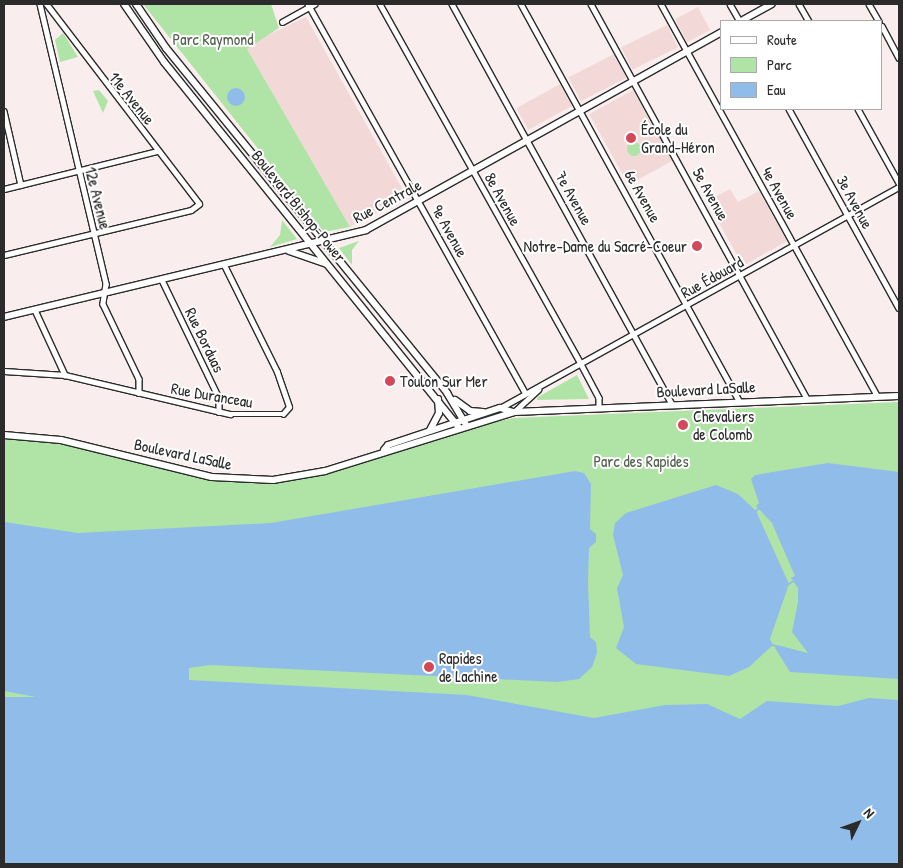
<!DOCTYPE html>
<html>
<head>
<meta charset="utf-8">
<style>
	body { margin:0 }
	#map { position:relative; width:903px; height:868px; overflow:hidden; background:#f9eeed; font-family:"Patrick Hand",sans-serif }
	div>[style] { position:absolute }
	.built>* { inset:0; background:#f2d9d7; transform-origin:0 0 }
	.green>* { inset:0; background:#b0e4a6 }
	.round { border-radius:50% }
	.water>* { inset:0; background:#90bce9 }
	.stream>* { height:2px; margin:-1px; padding:0 1px; transform-origin:1px; border-radius:1px; background:#90bce9 }
	.roads { filter:drop-shadow(1px 0 #2b2b2b) drop-shadow(-1px 0 #2b2b2b) drop-shadow(0 1px #2b2b2b) drop-shadow(0 -1px #2b2b2b) }
	.street>* { height:4.5px; margin:-2.25px; padding:0 2.25px; transform-origin:2.25px; border-radius:2.25px; background:#fff }
	.secondary>* { height:6px; margin:-3px; padding:0 3px; transform-origin:3px; border-radius:3px; background:#fff }
	.dots>* { width:14px; height:14px; translate:-50% -50%; box-sizing:border-box; border:2px solid #fff; border-radius:50% }
	span { translate:-50% -50%; white-space:nowrap; text-align:center; line-height:1.15; -webkit-text-stroke:4px #fff; paint-order:stroke }
	.park-label { font-size:16px; color:#536250 }
	.street-label { font-size:16px; color:#2b2b2b }
	.poi-label { font-size:16px; color:#2b2b2b }
	.left { translate:0 -50%; text-align:left }
	.right { translate:-100% -50%; text-align:right }
	.frame { position:absolute; inset:0; border:5px solid #2b2b2b; pointer-events:none }
	.legend { position:absolute; left:720px; top:20px; width:162px; height:90px; box-sizing:border-box; background:#fff; border:1px solid #aaa; margin:0; padding:6px 9px; list-style:none; font-size:15px; color:#2b2b2b }
	.legend li { display:flex; align-items:center; gap:10px; height:25px }
	.legend b { width:25px; border:1px solid #aaa }
	.north { position:absolute; left:833px; top:798px; width:50px; height:50px; -webkit-text-stroke:4px #fff; paint-order:stroke; rotate:48deg; font-size:14px; font-weight:700; line-height:20px; text-align:center; color:#2b2b2b }
	.north::after { content:''; display:block; margin:auto; width:18px; height:22px; background:#2b2b2b; clip-path:polygon(50% 0,100% 100%,50% 72%,0 100%) }
</style>
</head>
<body>
<div id="map">
	<div class="built">
		<i style="left:698px;top:7px;width:26px;height:26px;rotate:62deg"></i>
		<i style="clip-path:polygon(306px 17px,407px 197px,350px 227px,247px 49px,249px 44px)"></i>
		<i style="left:667px;top:25px;width:25px;height:51px;rotate:64deg"></i>
		<i style="left:614px;top:54px;width:27px;height:51px;rotate:63deg"></i>
		<i style="left:560px;top:84px;width:25px;height:50px;rotate:61deg"></i>
		<i style="left:633px;top:90px;width:81px;height:50px;rotate:61deg"></i>
		<i style="clip-path:polygon(730px 189px,738px 202px,759px 191px,787px 241px,743px 266px,707px 201px)"></i>
	</div>
	<div class="green">
		<i style="clip-path:polygon(143px 4px,271px 4px,279px 28px,247px 49px,350px 227px,324px 232px)"></i>
		<i style="clip-path:polygon(63px 33px,78px 57px,60px 62px,55px 40px)"></i>
		<i style="clip-path:polygon(99px 90px,108px 101px,103px 113px,93px 91px)"></i>
		<i class="round" style="left:627px;top:142px;width:14px;height:14px"></i>
		<i style="clip-path:polygon(282px 220px,297px 239px,270px 247px,280px 235px)"></i>
		<i style="clip-path:polygon(359px 241px,352px 250px,352px 265px,339px 248px)"></i>
		<i style="clip-path:polygon(577px 375px,589px 399px,537px 400px,538px 397px)"></i>
		<i style="clip-path:polygon(899px 402px,899px 864px,4px 864px,4px 439px,58px 443px,209px 480px,264px 484px,325px 475px,461px 430px,513px 418px)"></i>
	</div>
	<div class="water">
		<i class="round" style="left:227px;top:88px;width:18px;height:18px"></i>
		<i style="clip-path:polygon(828px 463px,899px 472px,899px 679px,790px 672px,775px 648px,777px 645px,808px 653px,792px 632px,798px 602px,798px 588px,791px 578px,795px 576px,772px 523px,756px 506px,759px 503px,751px 479px,755px 475px)"></i>
		<i style="clip-path:polygon(575px 471px,584px 473px,591px 484px,590px 529px,596px 534px,596px 542px,589px 548px,588px 581px,590px 637px,596px 642px,597px 653px,592px 667px,579px 679px,557px 682px,210px 665px,189px 668px,189px 680px,467px 695px,594px 718px,665px 705px,707px 704px,740px 719px,767px 701px,838px 706px,869px 698px,899px 700px,899px 864px,4px 864px,4px 697px,36px 697px,4px 691px,4px 522px,78px 533px,271px 523px)"></i>
		<i style="clip-path:polygon(716px 485px,738px 494px,756px 511px,789px 584px,770px 639px,773px 645px,749px 667px,729px 676px,636px 664px,616px 648px,624px 627px,617px 588px,623px 575px,613px 535px,615px 523px,626px 513px)"></i>
	</div>
	<div class="stream">
		<i style="left:756px;top:511px;width:3px;rotate:-45deg"></i>
		<i style="left:789px;top:584px;width:4px;rotate:-34deg"></i>
		<i style="left:773px;top:645px;width:3px;rotate:18deg"></i>
	</div>
	<div class="roads">
		<div class="street">
			<i style="left:40px;top:4px;width:288px;rotate:76.7deg"></i>
			<i style="left:106px;top:284px;width:20px;rotate:99deg"></i>
			<i style="left:103px;top:304px;width:83px;rotate:64.4deg"></i>
			<i style="left:139px;top:379px;width:14px;rotate:90deg"></i>
			<i style="left:308px;top:4px;width:445px;rotate:60.8deg"></i>
			<i style="left:380px;top:4px;width:412px;rotate:60.8deg"></i>
			<i style="left:581px;top:364px;width:38px;rotate:62deg"></i>
			<i style="left:599px;top:398px;width:9px;rotate:90deg"></i>
			<i style="left:452px;top:4px;width:457px;rotate:61.2deg"></i>
			<i style="left:521px;top:4px;width:453px;rotate:61.2deg"></i>
			<i style="left:591px;top:4px;width:449px;rotate:61.3deg"></i>
			<i style="left:661px;top:4px;width:447px;rotate:61.1deg"></i>
			<i style="left:730px;top:4px;width:20px;rotate:60deg"></i>
			<i style="left:799px;top:4px;width:20px;rotate:60deg"></i>
			<i style="left:869px;top:4px;width:20px;rotate:60deg"></i>
			<i style="left:282px;top:22px;width:37px;rotate:-29deg"></i>
			<i style="left:882px;top:26px;width:36px;rotate:62deg"></i>
			<i style="left:789px;top:109px;width:227px;rotate:61.1deg"></i>
			<i style="left:858px;top:109px;width:85px;rotate:61deg"></i>
			<i style="left:4px;top:111px;width:76px;rotate:77.1deg"></i>
			<i style="left:4px;top:189px;width:159px;rotate:-13.9deg"></i>
			<i style="left:4px;top:255px;width:192px;rotate:-13.5deg"></i>
			<i style="left:191px;top:210px;width:10px;rotate:-37deg"></i>
			<i style="left:199px;top:204px;width:252px;rotate:-127.4deg"></i>
			<i style="left:162px;top:280px;width:131px;rotate:64.2deg"></i>
			<i style="left:219px;top:398px;width:14px;rotate:90deg"></i>
			<i style="left:35px;top:310px;width:72px;rotate:65.2deg"></i>
			<i style="left:4px;top:371px;width:61px;rotate:3.8deg"></i>
			<i style="left:65px;top:375px;width:170px;rotate:13.3deg"></i>
			<i style="left:230px;top:414px;width:53px"></i>
			<i style="left:283px;top:414px;width:9px;rotate:-49deg"></i>
			<i style="left:289px;top:407px;width:37px;rotate:-109deg"></i>
			<i style="left:277px;top:372px;width:119px;rotate:-116.4deg"></i>
			<i style="left:500px;top:408px;width:456px;rotate:-29deg"></i>
			<i style="left:514px;top:412px;width:33px;rotate:-43deg"></i>
		</div>
		<div class="secondary">
			<i style="left:124px;top:4px;width:70px;rotate:55.4deg"></i>
			<i style="left:164px;top:62px;width:469px;rotate:51.1deg"></i>
			<i style="left:136px;top:4px;width:53px;rotate:55.7deg"></i>
			<i style="left:166px;top:48px;width:445px;rotate:50.8deg"></i>
			<i style="left:447px;top:393px;width:37px;rotate:59deg"></i>
			<i style="left:741px;top:21px;width:35px;rotate:-29deg"></i>
			<i style="left:289px;top:251px;width:39px;rotate:19deg"></i>
			<i style="left:4px;top:317px;width:372px;rotate:-13.5deg"></i>
			<i style="left:366px;top:230px;width:407px;rotate:-29.1deg"></i>
			<i style="left:455px;top:400px;width:19px;rotate:36deg"></i>
			<i style="left:470px;top:411px;width:13px;rotate:4deg"></i>
			<i style="left:430px;top:430px;width:19px;rotate:-62deg"></i>
			<i style="left:439px;top:413px;width:14px;rotate:-94deg"></i>
			<i style="left:4px;top:435px;width:57px;rotate:5deg"></i>
			<i style="left:61px;top:440px;width:155px;rotate:13.8deg"></i>
			<i style="left:212px;top:477px;width:61px;rotate:2.8deg"></i>
			<i style="left:273px;top:480px;width:53px;rotate:-9.8deg"></i>
			<i style="left:325px;top:471px;width:198px;rotate:-17.3deg"></i>
			<i style="left:514px;top:412px;width:385px;rotate:-2.4deg"></i>
			<i style="left:384px;top:450px;width:6px;rotate:-51deg"></i>
			<i style="left:388px;top:445px;width:118px;rotate:-18.3deg"></i>
			<i style="left:500px;top:408px;width:14px;rotate:17deg"></i>
		</div>
	</div>
	<div class="dots">
		<i style="left:631px;top:138px;background:#d1495b"></i>
		<i style="left:697px;top:246px;background:#d1495b"></i>
		<i style="left:390px;top:381px;background:#d1495b"></i>
		<i style="left:683px;top:425px;background:#d1495b"></i>
		<i style="left:429px;top:667px;background:#d1495b"></i>
	</div>
	<div class="park-label">
		<span style="left:213px;top:39px">Parc Raymond</span>
		<span style="left:641px;top:461px">Parc des Rapides</span>
	</div>
	<div class="street-label">
		<span style="left:132px;top:98px;rotate:51deg">11e Avenue</span>
		<span style="left:780px;top:193px;rotate:61deg">4e Avenue</span>
		<span style="left:711px;top:194px;rotate:61deg">5e Avenue</span>
		<span style="left:643px;top:196px;rotate:61deg">6e Avenue</span>
		<span style="left:98px;top:198px;rotate:76deg">12e Avenue</span>
		<span style="left:574px;top:198px;rotate:61deg">7e Avenue</span>
		<span style="left:503px;top:199px;rotate:61deg">8e Avenue</span>
		<span style="left:387px;top:201px;rotate:-28deg">Rue Centrale</span>
		<span style="left:855px;top:202px;rotate:61deg">3e Avenue</span>
		<span style="left:299px;top:206px;rotate:51deg">Boulevard Bishop-Power</span>
		<span style="left:450px;top:231px;rotate:61deg">9e Avenue</span>
		<span style="left:712px;top:277px;rotate:-29deg">Rue Édouard</span>
		<span style="left:205px;top:340px;rotate:64deg">Rue Borduas</span>
		<span style="left:706px;top:389px;rotate:-3deg">Boulevard LaSalle</span>
		<span style="left:212px;top:395px;rotate:10deg">Rue Duranceau</span>
		<span style="left:183px;top:454px;rotate:12deg">Boulevard LaSalle</span>
	</div>
	<div class="poi-label">
		<span class="left" style="left:641px;top:138px">École du<br>Grand-Héron</span>
		<span class="right" style="left:687px;top:246px">Notre-Dame du Sacré-Coeur</span>
		<span class="left" style="left:400px;top:381px">Toulon Sur Mer</span>
		<span class="left" style="left:693px;top:425px">Chevaliers<br>de Colomb</span>
		<span class="left" style="left:439px;top:667px">Rapides<br>de Lachine</span>
	</div>
	<div class="frame"></div>
	<ul class="legend">
	<li><b style="height:6px;background:#fff"></b>Route</li>
	<li><b style="height:14px;background:#b0e4a6"></b>Parc</li>
	<li><b style="height:14px;background:#90bce9"></b>Eau</li>
	</ul>
	<div class="north">N</div>
</div>
</body>
</html>
